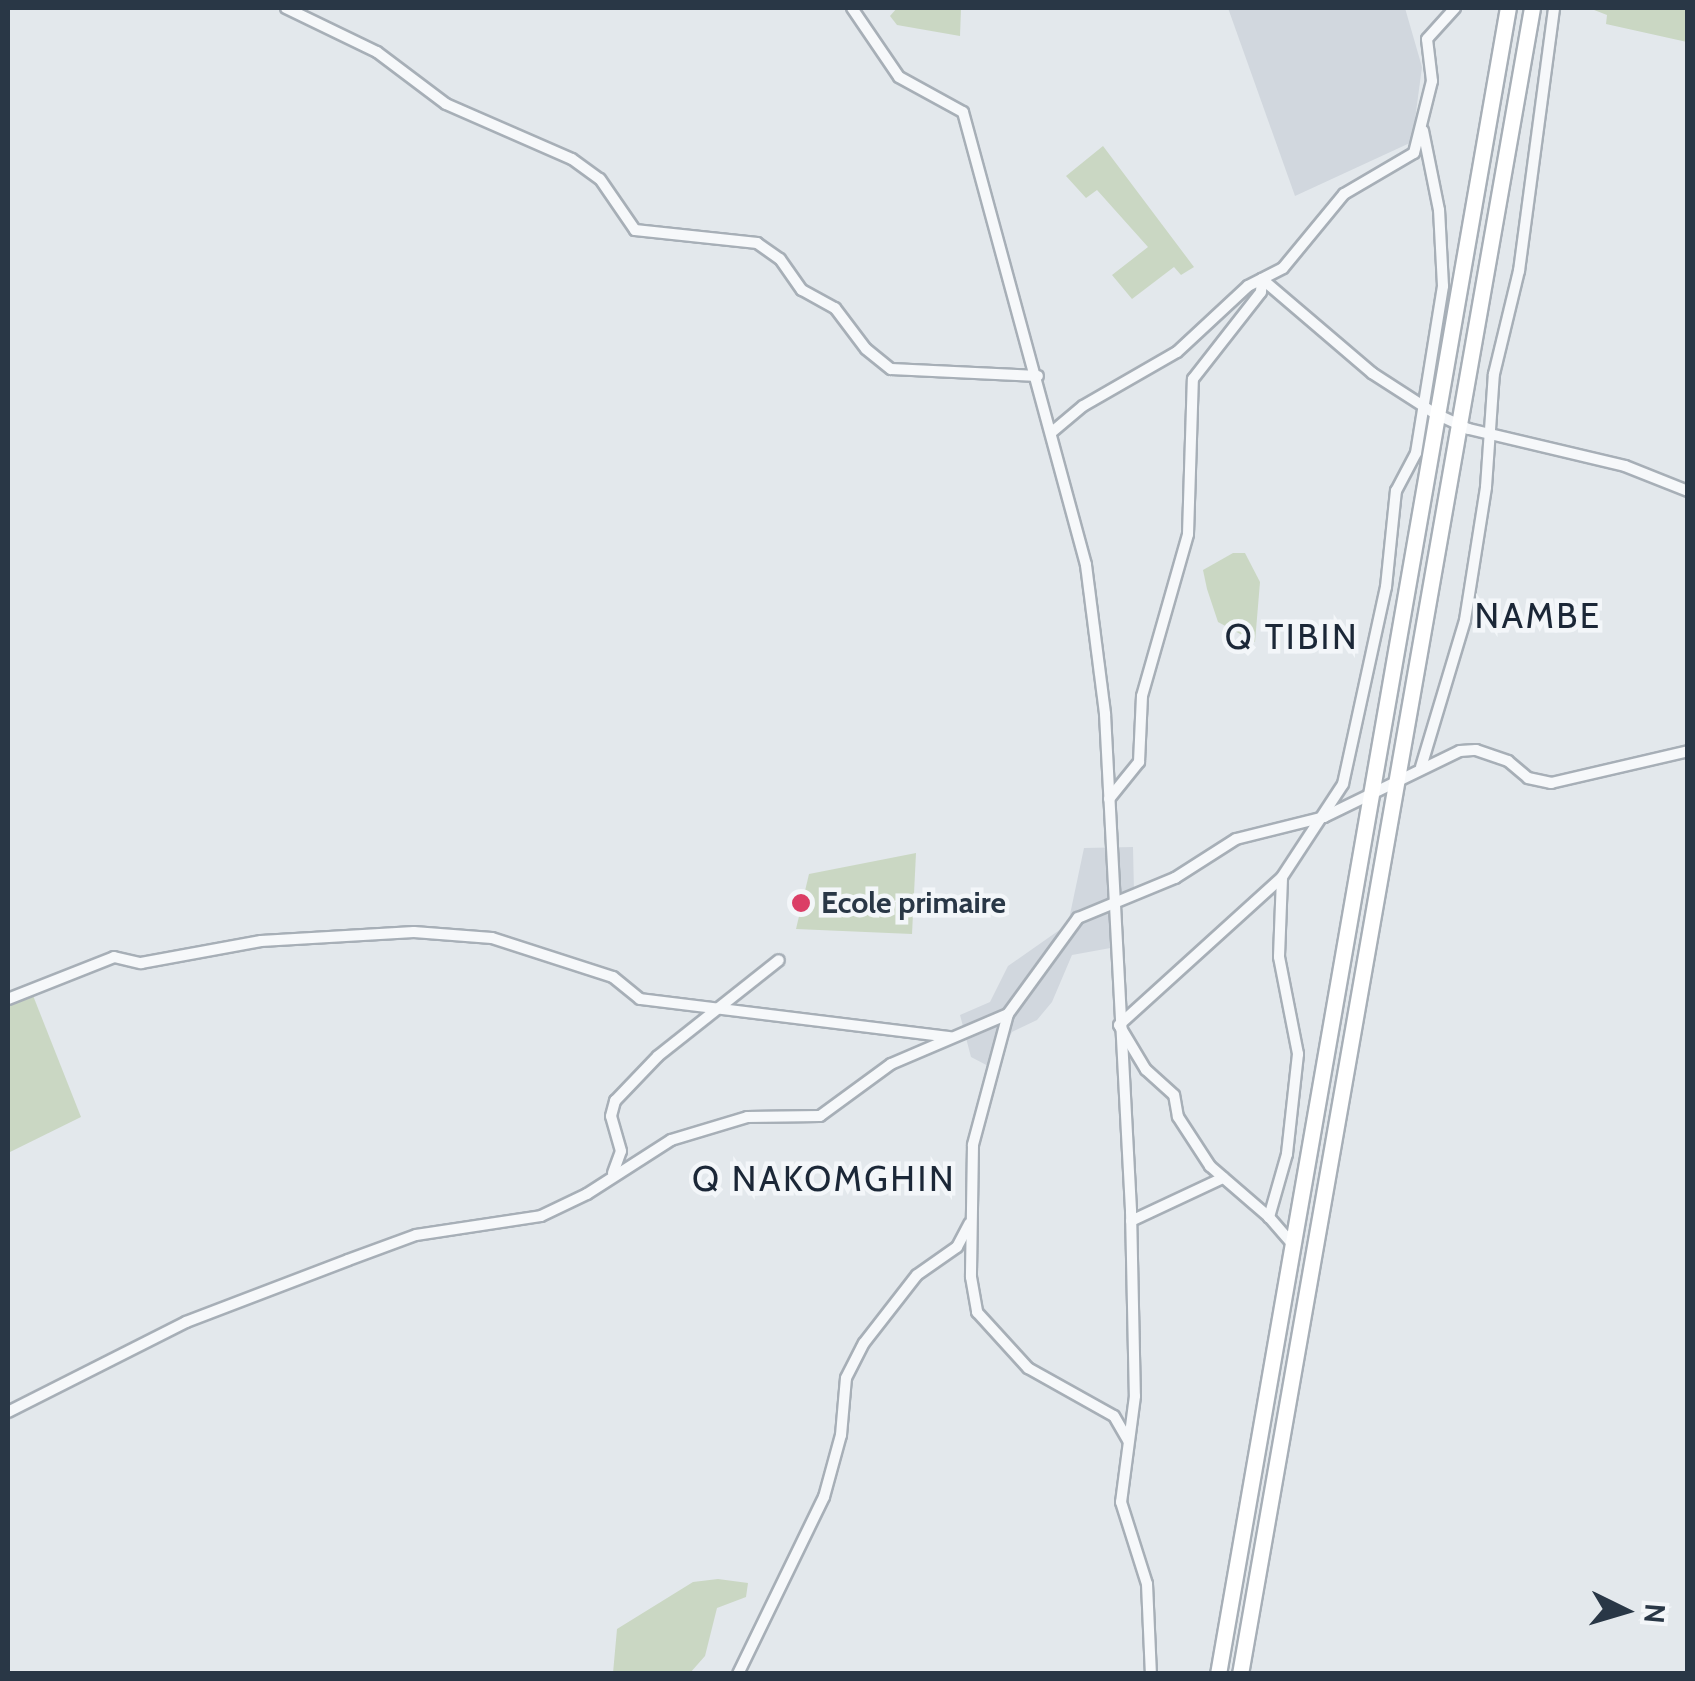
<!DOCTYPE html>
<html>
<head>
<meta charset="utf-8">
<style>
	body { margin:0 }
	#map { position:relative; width:1695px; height:1681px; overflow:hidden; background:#e3e8ec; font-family:Cabin,sans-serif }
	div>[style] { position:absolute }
	.built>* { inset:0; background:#d1d7de }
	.green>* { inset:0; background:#cad7c3 }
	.roads { filter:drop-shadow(2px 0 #a7afb7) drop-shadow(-2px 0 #a7afb7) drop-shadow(0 2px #a7afb7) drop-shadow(0 -2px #a7afb7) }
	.minor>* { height:10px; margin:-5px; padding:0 5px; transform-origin:5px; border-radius:5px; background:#f6f8fa }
	.highway>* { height:15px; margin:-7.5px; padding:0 7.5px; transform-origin:7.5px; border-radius:7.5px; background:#fff }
	.dots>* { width:28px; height:28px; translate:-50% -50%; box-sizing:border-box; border:5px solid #f3f6f9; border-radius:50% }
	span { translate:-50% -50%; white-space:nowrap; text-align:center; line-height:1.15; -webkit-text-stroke:9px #f3f6f9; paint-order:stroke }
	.poi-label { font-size:30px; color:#293746; font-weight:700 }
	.left { translate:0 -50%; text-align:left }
	.quarter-label { font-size:35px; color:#1b2737; letter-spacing:2.5px }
	.frame { position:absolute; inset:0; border:10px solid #293746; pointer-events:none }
	.north { position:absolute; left:1575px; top:1561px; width:100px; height:100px; -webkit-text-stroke:8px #f3f6f9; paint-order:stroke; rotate:95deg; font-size:28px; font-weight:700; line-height:40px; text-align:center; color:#293746 }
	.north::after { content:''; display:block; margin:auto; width:35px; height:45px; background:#293746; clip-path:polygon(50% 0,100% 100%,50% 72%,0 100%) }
</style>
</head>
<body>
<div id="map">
	<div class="built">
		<i style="clip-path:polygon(1228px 8px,1405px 8px,1422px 67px,1412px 142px,1295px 196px)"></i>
		<i style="clip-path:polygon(1133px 847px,1134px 893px,1112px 903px,1116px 947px,1072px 955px,1052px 1002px,1037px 1020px,1012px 1032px,994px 1069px,971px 1057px,960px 1015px,990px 1002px,1008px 966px,1068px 924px,1084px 848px)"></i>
	</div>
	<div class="green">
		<i style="clip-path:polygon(897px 8px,961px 8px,960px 36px,897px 25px,890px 16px)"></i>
		<i style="clip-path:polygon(1589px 8px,1687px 8px,1687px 42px,1606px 24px,1607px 15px)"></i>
		<i style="clip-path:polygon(1103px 146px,1194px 267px,1181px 275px,1174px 267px,1132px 299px,1112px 275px,1148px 247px,1097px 190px,1086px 198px,1066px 176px)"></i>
		<i style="clip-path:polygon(1233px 553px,1245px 553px,1260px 582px,1255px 642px,1218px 622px,1207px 589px,1203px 570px)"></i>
		<i style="clip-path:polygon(916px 853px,912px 934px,796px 929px,809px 874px)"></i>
		<i style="clip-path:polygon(32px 993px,81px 1117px,8px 1153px,8px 1002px)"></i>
		<i style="clip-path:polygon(718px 1579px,748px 1583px,746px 1597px,717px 1608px,705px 1656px,690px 1673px,613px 1673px,617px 1629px,693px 1582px)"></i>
	</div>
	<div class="roads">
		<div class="minor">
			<i style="left:286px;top:8px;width:101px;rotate:25.8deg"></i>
			<i style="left:377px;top:52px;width:86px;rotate:37deg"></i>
			<i style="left:446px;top:104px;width:137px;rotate:23.6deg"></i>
			<i style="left:572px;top:159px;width:34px;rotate:36deg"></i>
			<i style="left:600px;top:179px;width:62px;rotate:55.5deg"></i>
			<i style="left:635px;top:230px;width:123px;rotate:6.1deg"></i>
			<i style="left:757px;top:243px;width:28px;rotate:35deg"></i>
			<i style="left:780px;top:259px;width:38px;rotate:55deg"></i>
			<i style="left:802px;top:290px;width:38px;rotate:29deg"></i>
			<i style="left:835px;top:308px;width:51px;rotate:52.9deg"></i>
			<i style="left:866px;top:349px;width:32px;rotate:39deg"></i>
			<i style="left:891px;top:369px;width:147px;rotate:2.7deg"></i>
			<i style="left:852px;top:8px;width:83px;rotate:55.7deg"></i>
			<i style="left:899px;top:77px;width:73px;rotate:28.7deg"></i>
			<i style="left:963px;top:112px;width:469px;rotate:74.8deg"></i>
			<i style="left:1086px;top:565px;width:150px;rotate:82.7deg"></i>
			<i style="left:1105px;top:714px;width:498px;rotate:87deg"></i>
			<i style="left:1131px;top:1211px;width:185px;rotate:88.8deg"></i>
			<i style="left:1135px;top:1396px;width:107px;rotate:97.5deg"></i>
			<i style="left:1121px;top:1502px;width:86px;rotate:72.4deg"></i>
			<i style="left:1147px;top:1584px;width:90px;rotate:87.5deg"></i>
			<i style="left:1262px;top:279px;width:145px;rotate:40.5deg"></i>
			<i style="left:1372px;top:373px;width:74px;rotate:32.8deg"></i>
			<i style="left:1434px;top:413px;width:38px;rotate:25deg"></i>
			<i style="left:1469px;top:429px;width:160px;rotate:13.3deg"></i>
			<i style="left:1625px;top:466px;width:68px;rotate:21.6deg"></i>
			<i style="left:1052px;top:432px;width:40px;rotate:-40deg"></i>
			<i style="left:1083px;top:406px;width:108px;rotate:-29.9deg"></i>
			<i style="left:1177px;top:352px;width:97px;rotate:-42.9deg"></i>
			<i style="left:1248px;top:286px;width:39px;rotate:-27deg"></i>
			<i style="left:1283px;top:268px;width:96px;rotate:-50.5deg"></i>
			<i style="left:1344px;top:194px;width:81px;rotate:-30.4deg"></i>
			<i style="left:1414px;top:153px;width:74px;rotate:-76deg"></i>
			<i style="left:1432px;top:81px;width:42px;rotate:-96.8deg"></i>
			<i style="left:1427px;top:39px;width:42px;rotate:-47.9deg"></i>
			<i style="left:1421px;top:767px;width:153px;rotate:-73.3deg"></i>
			<i style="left:1465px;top:620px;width:135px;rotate:-81deg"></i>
			<i style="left:1486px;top:487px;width:113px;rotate:-86deg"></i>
			<i style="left:1494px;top:374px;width:106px;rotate:-76.4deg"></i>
			<i style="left:1519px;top:271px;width:265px;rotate:-82.4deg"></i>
			<i style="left:1109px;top:799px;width:48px;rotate:-51deg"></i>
			<i style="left:1139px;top:762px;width:66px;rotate:-87.4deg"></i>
			<i style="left:1142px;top:696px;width:168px;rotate:-74.1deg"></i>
			<i style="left:1188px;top:534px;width:155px;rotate:-88.2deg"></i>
			<i style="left:1193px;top:379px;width:110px;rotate:-52deg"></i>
			<i style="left:1261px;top:292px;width:13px;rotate:-86deg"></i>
			<i style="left:1282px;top:878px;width:79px;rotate:92.2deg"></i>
			<i style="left:1279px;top:957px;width:99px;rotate:78.9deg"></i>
			<i style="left:1298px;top:1054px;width:101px;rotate:96.3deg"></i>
			<i style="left:1287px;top:1154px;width:66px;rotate:105.9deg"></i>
			<i style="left:1269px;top:1217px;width:35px;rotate:49deg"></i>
			<i style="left:8px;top:999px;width:114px;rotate:-21.6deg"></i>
			<i style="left:114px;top:957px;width:28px;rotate:13deg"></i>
			<i style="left:141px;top:963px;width:122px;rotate:-10.4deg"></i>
			<i style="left:261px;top:941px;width:153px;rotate:-3.4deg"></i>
			<i style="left:414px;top:932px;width:78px;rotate:4.4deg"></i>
			<i style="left:492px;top:938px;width:127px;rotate:17.9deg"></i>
			<i style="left:613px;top:977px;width:35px;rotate:39deg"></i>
			<i style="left:640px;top:999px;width:312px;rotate:7deg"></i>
			<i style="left:1008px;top:1014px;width:136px;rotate:105deg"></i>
			<i style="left:973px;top:1145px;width:132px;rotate:90.9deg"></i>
			<i style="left:971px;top:1277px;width:36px;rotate:80deg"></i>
			<i style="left:977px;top:1312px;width:76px;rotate:47.7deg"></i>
			<i style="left:1028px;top:1368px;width:98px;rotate:29.2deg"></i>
			<i style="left:1114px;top:1416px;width:28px;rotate:60deg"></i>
			<i style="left:613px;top:1173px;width:23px;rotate:-70deg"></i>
			<i style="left:621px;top:1151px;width:36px;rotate:-106deg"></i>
			<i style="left:611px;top:1116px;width:16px;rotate:-75deg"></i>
			<i style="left:615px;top:1101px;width:62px;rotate:-46.3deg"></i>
			<i style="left:658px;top:1056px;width:154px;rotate:-38.4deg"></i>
			<i style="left:1269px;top:1217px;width:78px;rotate:-139.2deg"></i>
			<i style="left:1210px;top:1166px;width:59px;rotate:-123.1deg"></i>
			<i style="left:1178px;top:1117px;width:22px;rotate:-100deg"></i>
			<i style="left:1174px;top:1095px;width:38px;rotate:-138deg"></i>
			<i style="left:1146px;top:1070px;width:52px;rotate:-121deg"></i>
			<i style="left:1119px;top:1025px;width:220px;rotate:-42.2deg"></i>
			<i style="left:1282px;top:877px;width:111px;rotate:-56.7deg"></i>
			<i style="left:1343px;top:784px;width:202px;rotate:-77.7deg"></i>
			<i style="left:1386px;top:587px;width:97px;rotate:-84.1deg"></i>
			<i style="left:1396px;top:491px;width:43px;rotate:-62.2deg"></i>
			<i style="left:1416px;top:453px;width:169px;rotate:-80.8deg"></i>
			<i style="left:1443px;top:286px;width:76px;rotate:-93deg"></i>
			<i style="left:1439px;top:210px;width:81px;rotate:-101.4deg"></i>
			<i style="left:1131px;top:1221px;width:102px;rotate:-25.1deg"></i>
			<i style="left:8px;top:1412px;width:199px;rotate:-26.8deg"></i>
			<i style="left:186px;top:1322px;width:173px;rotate:-20.9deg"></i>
			<i style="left:348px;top:1260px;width:72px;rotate:-20.2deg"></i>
			<i style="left:416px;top:1235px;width:126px;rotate:-8.6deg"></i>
			<i style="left:541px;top:1216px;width:51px;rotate:-25.6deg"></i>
			<i style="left:587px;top:1194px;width:100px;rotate:-32.7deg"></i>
			<i style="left:671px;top:1140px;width:79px;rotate:-16.8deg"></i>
			<i style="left:747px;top:1117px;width:73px;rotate:-0.8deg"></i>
			<i style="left:820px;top:1116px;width:88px;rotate:-36.2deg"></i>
			<i style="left:891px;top:1064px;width:127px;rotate:-23.1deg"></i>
			<i style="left:1008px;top:1014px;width:119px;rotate:-53.9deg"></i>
			<i style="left:1078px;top:918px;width:105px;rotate:-22.4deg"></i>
			<i style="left:1175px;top:878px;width:72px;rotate:-32.6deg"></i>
			<i style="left:1236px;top:839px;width:91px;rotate:-14deg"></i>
			<i style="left:1324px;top:817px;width:151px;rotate:-25.9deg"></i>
			<i style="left:1460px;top:751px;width:16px;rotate:-4deg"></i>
			<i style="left:1476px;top:750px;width:34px;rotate:19deg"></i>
			<i style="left:1508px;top:761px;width:26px;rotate:40deg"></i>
			<i style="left:1528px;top:778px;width:24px;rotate:12deg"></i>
			<i style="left:1551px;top:783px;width:141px;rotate:-13.1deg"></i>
			<i style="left:738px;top:1674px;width:197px;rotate:-64.1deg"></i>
			<i style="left:824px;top:1497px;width:64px;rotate:-74.7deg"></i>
			<i style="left:841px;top:1435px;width:57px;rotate:-85deg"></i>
			<i style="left:846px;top:1378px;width:39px;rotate:-63deg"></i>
			<i style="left:864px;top:1343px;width:86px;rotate:-52.1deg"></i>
			<i style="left:917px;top:1275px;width:49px;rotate:-35deg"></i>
			<i style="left:957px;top:1247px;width:27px;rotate:-62deg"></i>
		</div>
		<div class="highway">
			<i style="left:1218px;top:1674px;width:1691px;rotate:-80.13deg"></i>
			<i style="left:1240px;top:1674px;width:1691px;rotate:-80.06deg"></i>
		</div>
	</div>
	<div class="dots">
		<i style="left:801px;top:903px;background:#db3e66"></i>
	</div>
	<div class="poi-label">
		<span class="left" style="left:821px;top:903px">Ecole primaire</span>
	</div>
	<div class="quarter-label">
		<span style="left:1538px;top:616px">NAMBE</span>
		<span style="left:1292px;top:637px">Q TIBIN</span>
		<span style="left:824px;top:1179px">Q NAKOMGHIN</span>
	</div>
	<div class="frame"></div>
	<div class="north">N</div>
</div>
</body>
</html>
